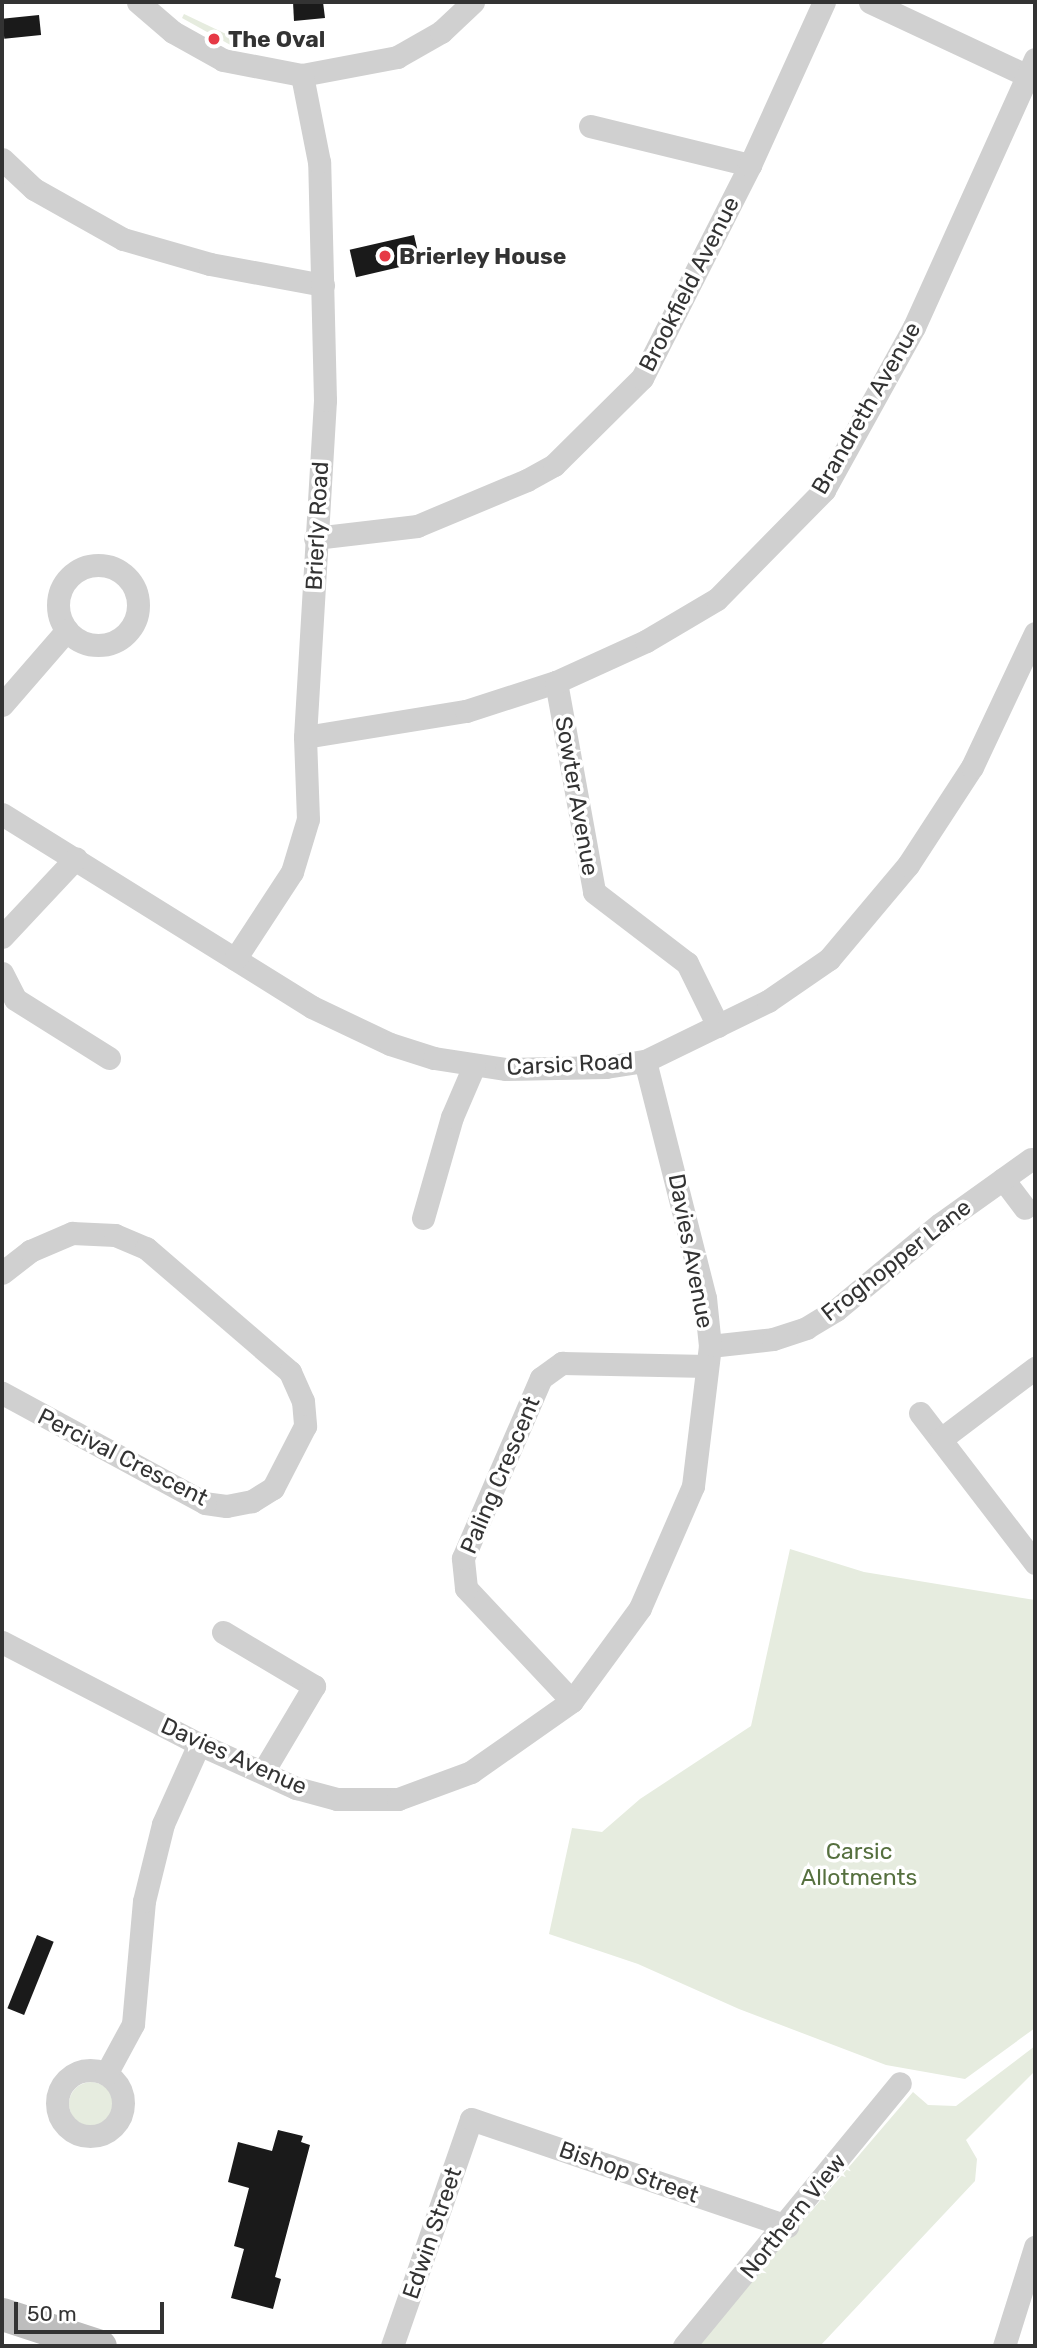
<!DOCTYPE html>
<html>
<head>
<meta charset="utf-8">
<style>
	body { margin:0 }
	#map { position:relative; width:1037px; height:2348px; overflow:hidden; background:#fff; font-family:Rubik,sans-serif }
	div>[style] { position:absolute }
	.green>* { inset:0; background:#e6ecdf }
	.round { border-radius:50% }
	.building>* { inset:0; background:#1a1a1a; transform-origin:0 0 }
	.minor>* { height:23px; margin:-11.5px; padding:0 11.5px; transform-origin:11.5px; border-radius:11.5px; background:#d0d0d0 }
	.minor>.ring { margin:-11.5px; padding:0; box-sizing:content-box; background:none; border:23px solid #d0d0d0; border-radius:50% }
	.secondary>* { height:33px; margin:-16.5px; padding:0 16.5px; transform-origin:16.5px; border-radius:16.5px; background:#bdbdbd }
	.dots>* { width:19px; height:19px; translate:-50% -50%; box-sizing:border-box; border:4px solid #fff; border-radius:50% }
	span { translate:-50% -50%; white-space:nowrap; text-align:center; line-height:1.15; -webkit-text-stroke:7px #fff; paint-order:stroke }
	.poi-label { font-size:23px; color:#333; font-weight:700 }
	.left { translate:0 -50%; text-align:left }
	.street-label { font-size:23px; color:#333 }
	.park-label { font-size:23px; color:#56703f }
	.frame { position:absolute; inset:0; border:4px solid #333; pointer-events:none }
	.scale { position:absolute; left:14px; top:2302px; width:150px; height:32px; box-sizing:border-box; border:4px solid #333; border-top:0; padding-left:9px; font-size:21px; line-height:24px; white-space:nowrap; color:#333; -webkit-text-stroke:5px #fff; paint-order:stroke }
</style>
</head>
<body>
<div id="map">
	<div class="green">
		<i style="clip-path:polygon(184px 14px,226px 34px,234px 47px,182px 18px)"></i>
		<i style="clip-path:polygon(790px 1549px,864px 1572px,1035px 1600px,1035px 2028px,965px 2079px,886px 2065px,739px 2009px,638px 1964px,549px 1934px,572px 1828px,602px 1832px,640px 1799px,751px 1726px)"></i>
		<i style="clip-path:polygon(1035px 2046px,1035px 2071px,966px 2140px,977px 2159px,975px 2181px,820px 2346px,696px 2346px,913px 2092px,928px 2105px,956px 2106px)"></i>
		<i class="round" style="left:69px;top:2082px;width:44px;height:44px"></i>
	</div>
	<div class="building">
		<i style="clip-path:polygon(293px 2px,323px 2px,325px 18px,294px 21px)"></i>
		<i style="left:39px;top:15px;width:20px;height:37px;rotate:84deg"></i>
		<i style="left:414px;top:235px;width:28px;height:66px;rotate:77deg"></i>
		<i style="left:37px;top:1935px;width:18px;height:79px;rotate:22deg"></i>
		<i style="clip-path:polygon(278px 2130px,303px 2136px,301px 2142px,310px 2145px,275px 2277px,281px 2279px,273px 2309px,231px 2298px,244px 2249px,234px 2246px,249px 2188px,228px 2182px,238px 2142px,272px 2151px)"></i>
	</div>
	<div class="minor">
		<i style="left:138px;top:2px;width:46px;rotate:40.6deg"></i>
		<i style="left:173px;top:32px;width:57px;rotate:29.2deg"></i>
		<i style="left:223px;top:60px;width:80px;rotate:10.8deg"></i>
		<i style="left:302px;top:75px;width:97px;rotate:-10.7deg"></i>
		<i style="left:397px;top:57px;width:51px;rotate:-29.6deg"></i>
		<i style="left:441px;top:32px;width:44px;rotate:-43.2deg"></i>
		<i style="left:870px;top:2px;width:174px;rotate:25.1deg"></i>
		<i style="left:590px;top:126px;width:165px;rotate:13.7deg"></i>
		<i style="left:2px;top:159px;width:44px;rotate:43.2deg"></i>
		<i style="left:34px;top:189px;width:102px;rotate:29.3deg"></i>
		<i style="left:123px;top:239px;width:91px;rotate:16deg"></i>
		<i style="left:210px;top:264px;width:115px;rotate:10.5deg"></i>
		<i style="left:315px;top:538px;width:103px;rotate:-6.7deg"></i>
		<i style="left:417px;top:526px;width:119px;rotate:-22.7deg"></i>
		<i style="left:527px;top:480px;width:31px;rotate:-29deg"></i>
		<i style="left:554px;top:465px;width:124px;rotate:-44.7deg"></i>
		<i style="left:642px;top:378px;width:239px;rotate:-63.1deg"></i>
		<i style="left:750px;top:165px;width:179px;rotate:-65.6deg"></i>
		<i class="ring" style="left:58px;top:565px;width:57px;height:57px"></i>
		<i style="left:556px;top:682px;width:213px;rotate:79.7deg"></i>
		<i style="left:594px;top:892px;width:117px;rotate:37.4deg"></i>
		<i style="left:687px;top:963px;width:70px;rotate:63.8deg"></i>
		<i style="left:2px;top:705px;width:99px;rotate:-49.1deg"></i>
		<i style="left:305px;top:737px;width:163px;rotate:-9.2deg"></i>
		<i style="left:466px;top:711px;width:95px;rotate:-17.9deg"></i>
		<i style="left:556px;top:682px;width:99px;rotate:-24.5deg"></i>
		<i style="left:646px;top:641px;width:82px;rotate:-30.6deg"></i>
		<i style="left:717px;top:599px;width:153px;rotate:-45.5deg"></i>
		<i style="left:824px;top:490px;width:186px;rotate:-61.1deg"></i>
		<i style="left:914px;top:327px;width:294px;rotate:-65.7deg"></i>
		<i style="left:2px;top:814px;width:365px;rotate:31.9deg"></i>
		<i style="left:312px;top:1007px;width:86px;rotate:25.4deg"></i>
		<i style="left:390px;top:1044px;width:46px;rotate:17.7deg"></i>
		<i style="left:434px;top:1058px;width:73px;rotate:8.7deg"></i>
		<i style="left:506px;top:1069px;width:100px;rotate:-1.1deg"></i>
		<i style="left:606px;top:1067px;width:39px;rotate:-9deg"></i>
		<i style="left:645px;top:1061px;width:137px;rotate:-26deg"></i>
		<i style="left:768px;top:1001px;width:74px;rotate:-34.5deg"></i>
		<i style="left:829px;top:959px;width:123px;rotate:-50deg"></i>
		<i style="left:908px;top:865px;width:117px;rotate:-56.9deg"></i>
		<i style="left:972px;top:767px;width:148px;rotate:-64.8deg"></i>
		<i style="left:2px;top:937px;width:108px;rotate:-46.9deg"></i>
		<i style="left:235px;top:959px;width:104px;rotate:-56.8deg"></i>
		<i style="left:292px;top:872px;width:55px;rotate:-73.2deg"></i>
		<i style="left:308px;top:819px;width:82px;rotate:-92.1deg"></i>
		<i style="left:305px;top:737px;width:338px;rotate:-86.6deg"></i>
		<i style="left:325px;top:400px;width:238px;rotate:-91.4deg"></i>
		<i style="left:319px;top:162px;width:89px;rotate:-101.1deg"></i>
		<i style="left:2px;top:973px;width:29px;rotate:63deg"></i>
		<i style="left:15px;top:999px;width:111px;rotate:32.1deg"></i>
		<i style="left:1003px;top:1179px;width:36px;rotate:53deg"></i>
		<i style="left:423px;top:1218px;width:105px;rotate:-74deg"></i>
		<i style="left:452px;top:1117px;width:56px;rotate:-66.7deg"></i>
		<i style="left:2px;top:1273px;width:36px;rotate:-38deg"></i>
		<i style="left:30px;top:1251px;width:46px;rotate:-23.2deg"></i>
		<i style="left:72px;top:1233px;width:43px;rotate:2.7deg"></i>
		<i style="left:115px;top:1235px;width:34px;rotate:23deg"></i>
		<i style="left:146px;top:1248px;width:190px;rotate:40.7deg"></i>
		<i style="left:290px;top:1372px;width:32px;rotate:66deg"></i>
		<i style="left:303px;top:1401px;width:25px;rotate:85deg"></i>
		<i style="left:305px;top:1426px;width:70px;rotate:117.3deg"></i>
		<i style="left:273px;top:1488px;width:25px;rotate:148deg"></i>
		<i style="left:252px;top:1501px;width:26px;rotate:169deg"></i>
		<i style="left:226px;top:1506px;width:21px;rotate:-172deg"></i>
		<i style="left:205px;top:1503px;width:231px;rotate:-151.5deg"></i>
		<i style="left:710px;top:1346px;width:63px;rotate:-6.3deg"></i>
		<i style="left:773px;top:1339px;width:35px;rotate:-18deg"></i>
		<i style="left:806px;top:1328px;width:35px;rotate:-31deg"></i>
		<i style="left:836px;top:1310px;width:135px;rotate:-39.6deg"></i>
		<i style="left:940px;top:1224px;width:112px;rotate:-35.5deg"></i>
		<i style="left:920px;top:1413px;width:189px;rotate:52.5deg"></i>
		<i style="left:941px;top:1439px;width:118px;rotate:-37.1deg"></i>
		<i style="left:223px;top:1632px;width:106px;rotate:30.7deg"></i>
		<i style="left:314px;top:1686px;width:100px;rotate:120.7deg"></i>
		<i style="left:2px;top:1642px;width:222px;rotate:27.4deg"></i>
		<i style="left:199px;top:1744px;width:107px;rotate:24.4deg"></i>
		<i style="left:296px;top:1788px;width:42px;rotate:15deg"></i>
		<i style="left:337px;top:1799px;width:61px"></i>
		<i style="left:398px;top:1799px;width:78px;rotate:-20.3deg"></i>
		<i style="left:471px;top:1772px;width:123px;rotate:-35.1deg"></i>
		<i style="left:572px;top:1701px;width:115px;rotate:-53.8deg"></i>
		<i style="left:640px;top:1608px;width:133px;rotate:-66.5deg"></i>
		<i style="left:693px;top:1486px;width:141px;rotate:-83.1deg"></i>
		<i style="left:710px;top:1346px;width:48px;rotate:-95.9deg"></i>
		<i style="left:705px;top:1298px;width:244px;rotate:-104.2deg"></i>
		<i style="left:572px;top:1701px;width:155px;rotate:-133.2deg"></i>
		<i style="left:466px;top:1588px;width:30px;rotate:-96deg"></i>
		<i style="left:463px;top:1558px;width:196px;rotate:-66.6deg"></i>
		<i style="left:541px;top:1378px;width:26px;rotate:-36deg"></i>
		<i style="left:562px;top:1363px;width:145px;rotate:1.2deg"></i>
		<i class="ring" style="left:57px;top:2070px;width:43px;height:43px"></i>
		<i style="left:106px;top:2074px;width:57px;rotate:-61.6deg"></i>
		<i style="left:133px;top:2024px;width:123px;rotate:-84.9deg"></i>
		<i style="left:144px;top:1901px;width:79px;rotate:-76.1deg"></i>
		<i style="left:163px;top:1824px;width:88px;rotate:-65.8deg"></i>
		<i style="left:392px;top:2346px;width:240px;rotate:-70.8deg"></i>
		<i style="left:471px;top:2119px;width:334px;rotate:18.7deg"></i>
		<i style="left:684px;top:2346px;width:340px;rotate:-50.6deg"></i>
		<i style="left:1004px;top:2346px;width:104px;rotate:-72.6deg"></i>
	</div>
	<div class="secondary">
		<i style="left:2px;top:2314px;width:103px;rotate:18.1deg"></i>
	</div>
	<div class="dots">
		<i style="left:214px;top:39px;background:#e63946"></i>
		<i style="left:385px;top:256px;background:#e63946"></i>
	</div>
	<div class="poi-label">
		<span class="left" style="left:228px;top:39px">The Oval</span>
		<span class="left" style="left:399px;top:256px">Brierley House</span>
	</div>
	<div class="street-label">
		<span style="left:689px;top:284px;rotate:-63deg">Brookfield Avenue</span>
		<span style="left:866px;top:408px;rotate:-60deg">Brandreth Avenue</span>
		<span style="left:317px;top:526px;rotate:-87deg">Brierly Road</span>
		<span style="left:577px;top:796px;rotate:80deg">Sowter Avenue</span>
		<span style="left:570px;top:1064px;rotate:-3deg">Carsic Road</span>
		<span style="left:691px;top:1251px;rotate:79deg">Davies Avenue</span>
		<span style="left:896px;top:1260px;rotate:-38deg">Froghopper Lane</span>
		<span style="left:123px;top:1457px;rotate:27deg">Percival Crescent</span>
		<span style="left:500px;top:1475px;rotate:-67deg">Paling Crescent</span>
		<span style="left:234px;top:1756px;rotate:24deg">Davies Avenue</span>
		<span style="left:629px;top:2172px;rotate:19deg">Bishop Street</span>
		<span style="left:793px;top:2216px;rotate:-51deg">Northern View</span>
		<span style="left:432px;top:2233px;rotate:-71deg">Edwin Street</span>
	</div>
	<div class="park-label">
		<span style="left:859px;top:1864px">Carsic<br>Allotments</span>
	</div>
	<div class="frame"></div>
	<div class="scale">50 m</div>
</div>
</body>
</html>
